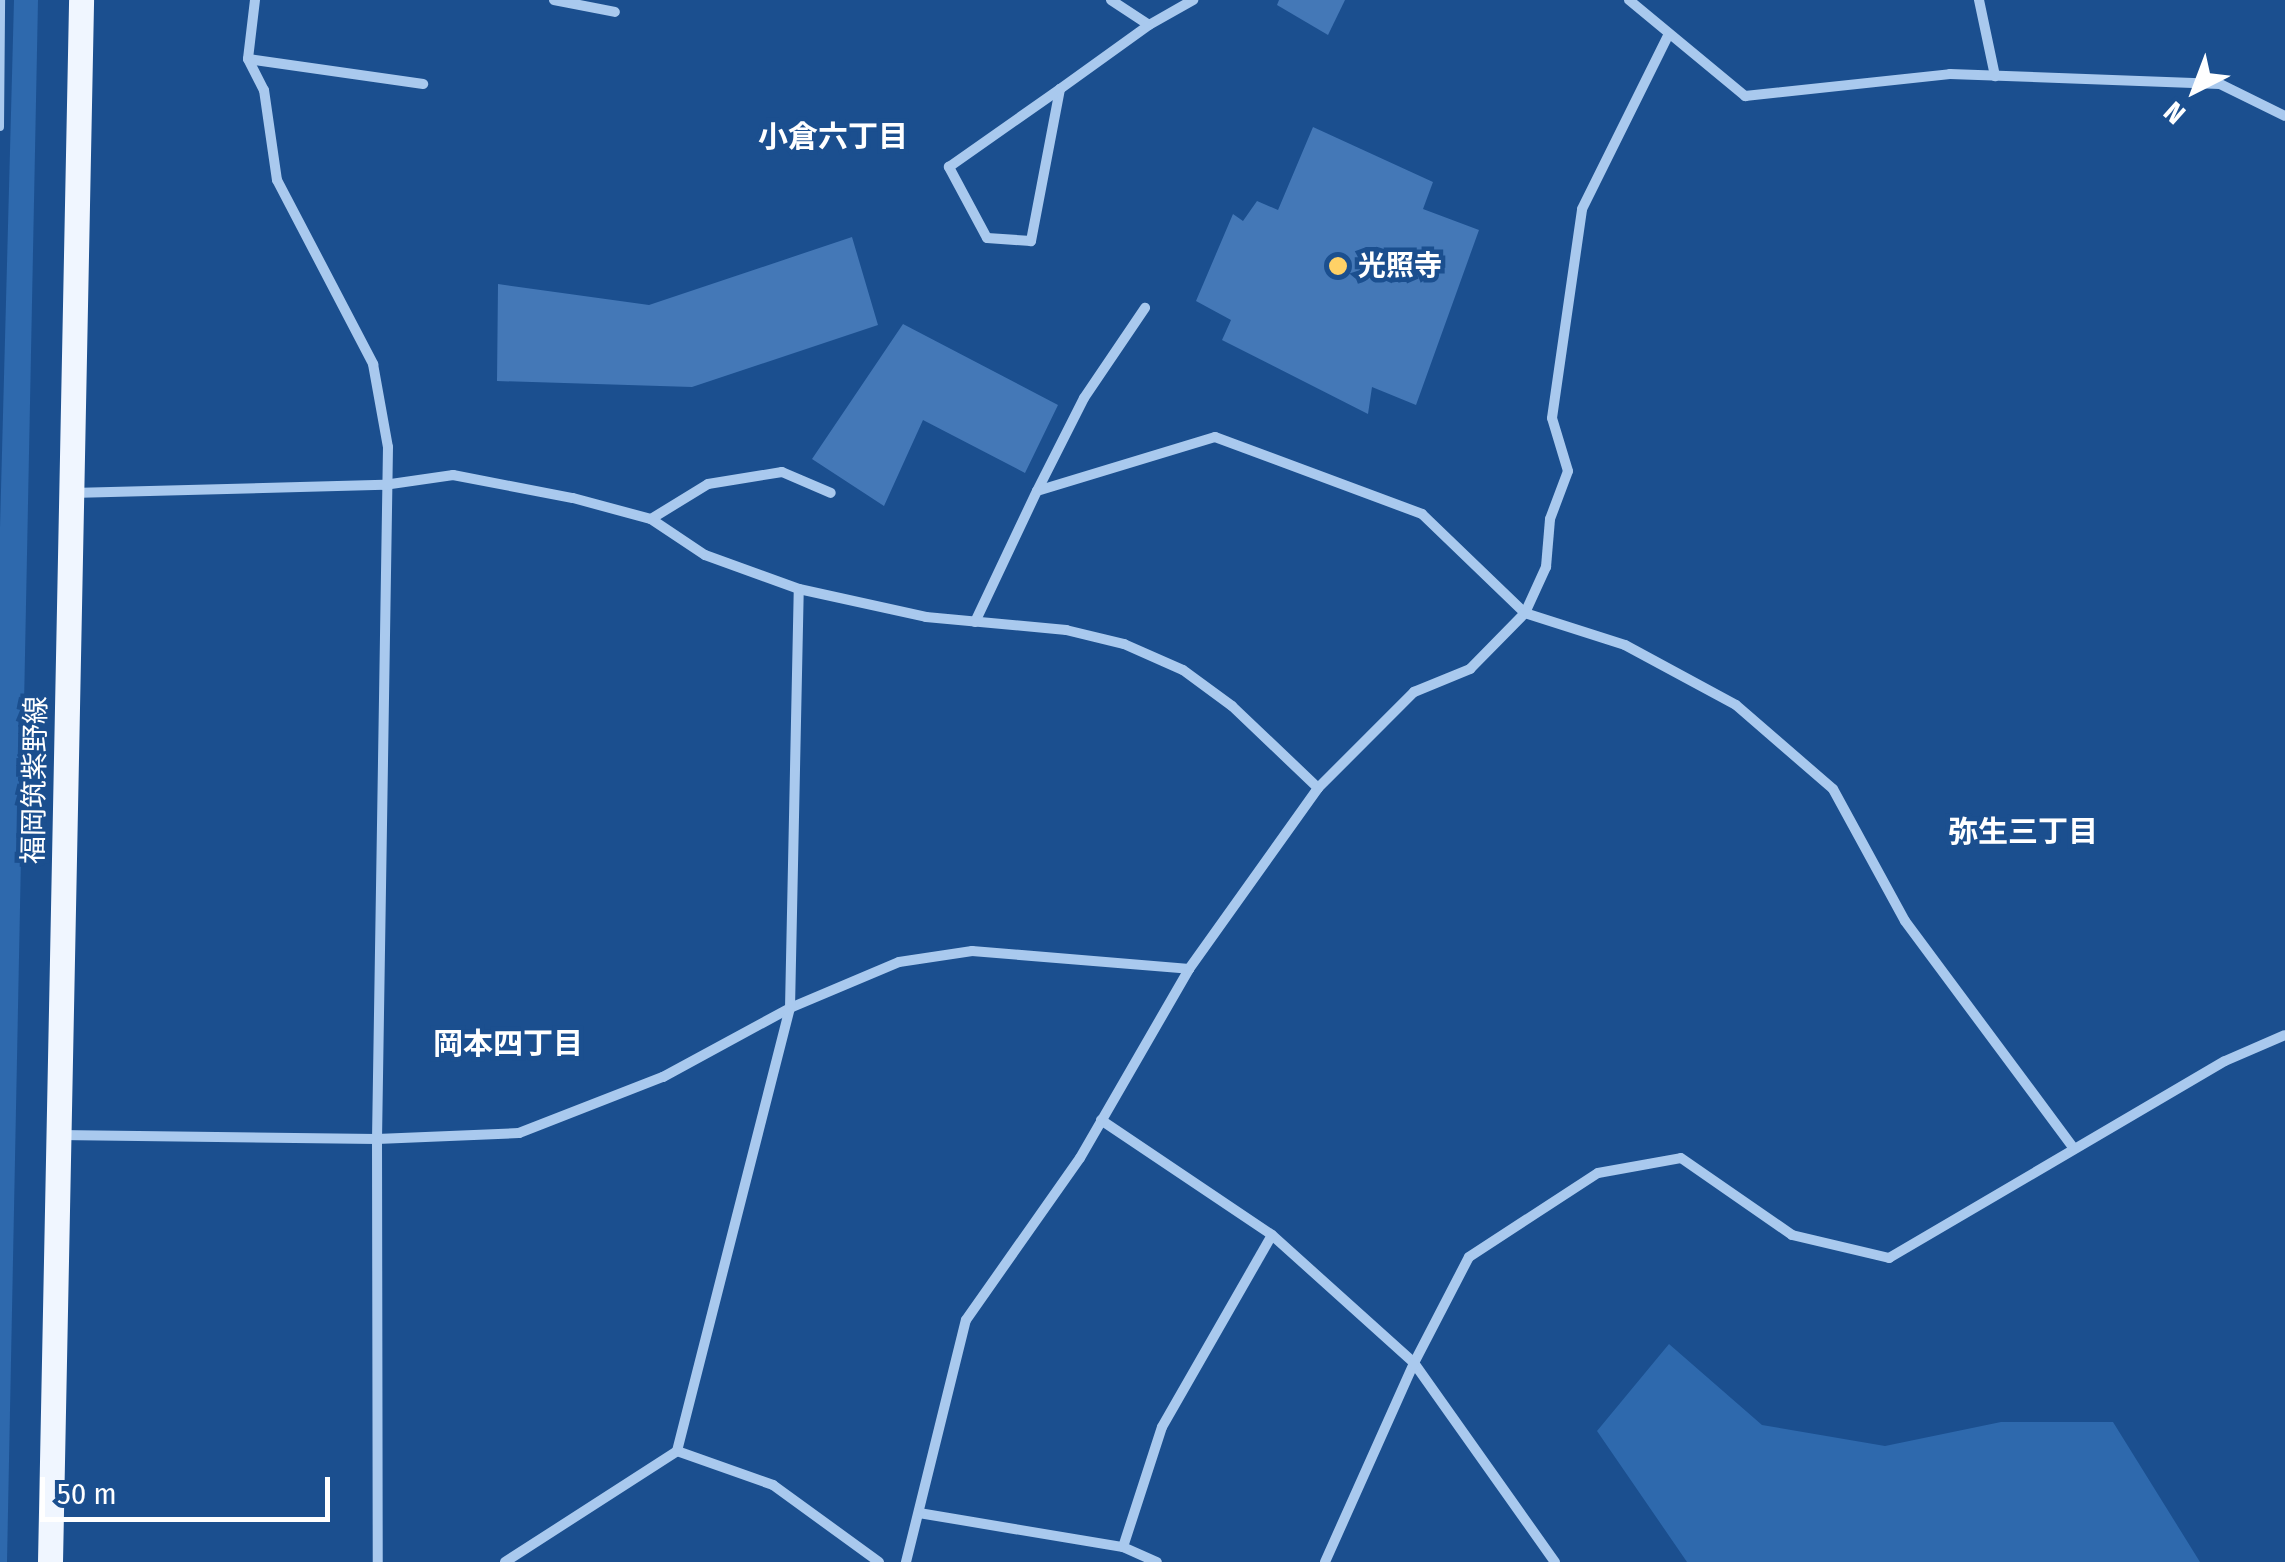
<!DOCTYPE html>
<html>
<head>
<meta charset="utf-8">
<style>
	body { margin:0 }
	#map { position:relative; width:2285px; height:1562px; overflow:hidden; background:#1b4f8f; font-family:"Fira Sans Condensed","Noto Sans JP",sans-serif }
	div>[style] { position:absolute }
	.green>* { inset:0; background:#2e69ad }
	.building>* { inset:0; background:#4478b7 }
	.lane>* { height:8px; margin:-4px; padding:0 4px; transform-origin:4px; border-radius:4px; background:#a9c9ee }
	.street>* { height:10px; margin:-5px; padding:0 5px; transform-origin:5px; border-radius:5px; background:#a9c9ee }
	.primary>* { height:25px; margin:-12.5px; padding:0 12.5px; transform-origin:12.5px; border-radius:12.5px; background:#f0f6ff }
	.dots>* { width:28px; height:28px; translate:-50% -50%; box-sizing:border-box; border:5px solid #1b4f8f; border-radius:50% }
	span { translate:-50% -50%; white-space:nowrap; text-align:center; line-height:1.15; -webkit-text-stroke:9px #1b4f8f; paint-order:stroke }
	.poi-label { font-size:28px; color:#fff; font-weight:700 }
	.left { translate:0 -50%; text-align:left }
	.street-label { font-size:28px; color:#fff }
	.neighbourhood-label { font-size:30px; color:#fff; font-weight:700 }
	.north { position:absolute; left:2145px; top:40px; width:100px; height:100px; -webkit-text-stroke:8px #1b4f8f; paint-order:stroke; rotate:222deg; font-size:28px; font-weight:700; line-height:40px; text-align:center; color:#fff }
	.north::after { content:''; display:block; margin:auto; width:35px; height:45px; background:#fff; clip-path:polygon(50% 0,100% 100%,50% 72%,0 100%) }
	.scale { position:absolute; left:40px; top:1477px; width:290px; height:45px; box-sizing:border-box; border:5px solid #fff; border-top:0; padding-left:12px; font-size:30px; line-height:35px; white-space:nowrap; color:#fff; -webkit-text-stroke:8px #1b4f8f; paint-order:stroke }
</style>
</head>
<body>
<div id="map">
	<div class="green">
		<i style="clip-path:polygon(14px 0,38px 0,7px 1562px,0 1562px,0 528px)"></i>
		<i style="clip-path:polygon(1669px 1344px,1762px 1425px,1885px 1446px,2001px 1422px,2113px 1422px,2200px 1562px,1687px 1562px,1597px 1431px)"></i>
	</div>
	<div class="building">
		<i style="clip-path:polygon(1279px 0,1345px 0,1328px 35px,1277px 5px)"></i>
		<i style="clip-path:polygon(1313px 127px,1433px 182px,1423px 209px,1479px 230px,1416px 405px,1372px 387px,1368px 414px,1222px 340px,1231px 320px,1196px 301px,1233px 214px,1243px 221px,1257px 201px,1278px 210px)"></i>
		<i style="clip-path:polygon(852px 237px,878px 325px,692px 387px,497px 381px,498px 284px,649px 305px)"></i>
		<i style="clip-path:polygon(903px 324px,1058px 405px,1025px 473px,923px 420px,884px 506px,812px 459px)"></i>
	</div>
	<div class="lane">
		<i style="left:0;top:127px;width:127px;rotate:-89.5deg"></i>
	</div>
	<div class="street">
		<i style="left:255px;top:0;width:59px;rotate:96.8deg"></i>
		<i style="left:248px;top:59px;width:35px;rotate:63deg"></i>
		<i style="left:264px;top:90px;width:91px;rotate:81.8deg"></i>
		<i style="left:277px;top:180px;width:208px;rotate:62.4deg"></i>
		<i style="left:373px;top:364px;width:84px;rotate:79.8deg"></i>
		<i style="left:388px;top:447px;width:692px;rotate:90.91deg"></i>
		<i style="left:377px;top:1139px;width:423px;rotate:89.9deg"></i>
		<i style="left:554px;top:0;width:62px;rotate:11.1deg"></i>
		<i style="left:1111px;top:0;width:45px;rotate:33.3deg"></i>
		<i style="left:1629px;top:0;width:151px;rotate:39.6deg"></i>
		<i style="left:1745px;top:96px;width:206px;rotate:-6.1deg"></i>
		<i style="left:1950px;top:74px;width:270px;rotate:2.1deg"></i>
		<i style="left:2220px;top:84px;width:72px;rotate:26.2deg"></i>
		<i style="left:1979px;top:0;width:78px;rotate:78.1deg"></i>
		<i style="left:248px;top:59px;width:177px;rotate:8.1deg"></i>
		<i style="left:1060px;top:89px;width:155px;rotate:100.8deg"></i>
		<i style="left:1031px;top:241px;width:44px;rotate:-176.1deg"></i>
		<i style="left:987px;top:238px;width:81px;rotate:-118.2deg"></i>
		<i style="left:949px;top:167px;width:136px;rotate:-35.1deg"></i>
		<i style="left:1060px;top:89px;width:110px;rotate:-35.7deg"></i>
		<i style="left:1149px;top:25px;width:51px;rotate:-29.6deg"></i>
		<i style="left:1037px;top:491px;width:104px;rotate:-63.2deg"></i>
		<i style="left:1084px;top:398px;width:109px;rotate:-55.9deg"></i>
		<i style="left:72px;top:493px;width:312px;rotate:-1.5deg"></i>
		<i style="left:384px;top:485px;width:70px;rotate:-8.2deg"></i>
		<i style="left:453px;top:475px;width:122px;rotate:10.9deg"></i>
		<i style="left:573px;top:498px;width:81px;rotate:15.1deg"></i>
		<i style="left:651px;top:519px;width:65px;rotate:33.7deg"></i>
		<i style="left:705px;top:555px;width:100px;rotate:19.9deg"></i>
		<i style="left:799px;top:589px;width:130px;rotate:12.4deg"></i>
		<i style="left:926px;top:617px;width:141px;rotate:5.3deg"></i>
		<i style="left:1066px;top:630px;width:60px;rotate:13.6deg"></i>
		<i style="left:1124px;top:644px;width:64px;rotate:23.8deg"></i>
		<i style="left:1183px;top:670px;width:61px;rotate:36.3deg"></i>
		<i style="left:1232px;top:706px;width:119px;rotate:43.6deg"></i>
		<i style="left:651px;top:519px;width:67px;rotate:-31.6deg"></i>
		<i style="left:708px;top:484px;width:75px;rotate:-9.2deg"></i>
		<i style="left:782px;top:472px;width:53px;rotate:23.2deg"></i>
		<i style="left:975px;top:622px;width:145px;rotate:-64.7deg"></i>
		<i style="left:1037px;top:491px;width:186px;rotate:-16.9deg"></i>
		<i style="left:1215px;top:437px;width:221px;rotate:20.4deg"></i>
		<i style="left:1422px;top:514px;width:143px;rotate:43.9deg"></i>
		<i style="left:1525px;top:613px;width:51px;rotate:-65.5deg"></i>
		<i style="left:1546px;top:567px;width:48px;rotate:-85.2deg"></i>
		<i style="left:1550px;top:519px;width:51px;rotate:-69.4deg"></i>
		<i style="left:1568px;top:471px;width:55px;rotate:-106.8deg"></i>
		<i style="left:1552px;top:418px;width:211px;rotate:-81.8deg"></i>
		<i style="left:1582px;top:209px;width:195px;rotate:-63.6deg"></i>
		<i style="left:1101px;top:1120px;width:206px;rotate:33.9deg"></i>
		<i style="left:1272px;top:1235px;width:191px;rotate:42deg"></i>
		<i style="left:1414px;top:1363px;width:244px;rotate:54.7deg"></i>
		<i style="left:59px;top:1135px;width:318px;rotate:0.7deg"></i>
		<i style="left:377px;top:1139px;width:142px;rotate:-2.4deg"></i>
		<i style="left:519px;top:1133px;width:155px;rotate:-21.3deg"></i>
		<i style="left:663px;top:1077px;width:145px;rotate:-28.5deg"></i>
		<i style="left:790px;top:1008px;width:118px;rotate:-22.9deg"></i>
		<i style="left:899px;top:962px;width:74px;rotate:-8.6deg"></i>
		<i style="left:972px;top:951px;width:218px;rotate:4.7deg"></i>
		<i style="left:677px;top:1451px;width:457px;rotate:-75.7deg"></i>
		<i style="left:790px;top:1008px;width:419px;rotate:-88.8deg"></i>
		<i style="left:919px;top:1513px;width:207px;rotate:9.5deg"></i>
		<i style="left:1123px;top:1547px;width:37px;rotate:24deg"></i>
		<i style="left:1123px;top:1547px;width:126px;rotate:-72deg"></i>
		<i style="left:1162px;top:1427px;width:221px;rotate:-60.2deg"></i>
		<i style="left:505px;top:1562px;width:205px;rotate:-32.8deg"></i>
		<i style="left:677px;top:1451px;width:102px;rotate:19.5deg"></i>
		<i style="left:773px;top:1485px;width:131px;rotate:36deg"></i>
		<i style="left:906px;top:1562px;width:249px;rotate:-76.1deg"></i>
		<i style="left:966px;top:1320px;width:198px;rotate:-54.9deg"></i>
		<i style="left:1080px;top:1158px;width:218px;rotate:-60deg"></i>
		<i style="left:1189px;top:969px;width:222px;rotate:-54.5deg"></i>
		<i style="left:1318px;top:788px;width:136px;rotate:-45deg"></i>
		<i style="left:1414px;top:692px;width:61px;rotate:-22.3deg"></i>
		<i style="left:1470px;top:669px;width:78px;rotate:-45.5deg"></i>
		<i style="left:1525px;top:613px;width:105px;rotate:17.7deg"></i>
		<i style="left:1625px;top:645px;width:126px;rotate:28.4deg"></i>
		<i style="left:1736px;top:705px;width:128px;rotate:40.9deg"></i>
		<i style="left:1833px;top:789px;width:150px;rotate:61.4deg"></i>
		<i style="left:1905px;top:921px;width:282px;rotate:53.4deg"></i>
		<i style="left:1325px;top:1562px;width:218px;rotate:-65.9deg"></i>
		<i style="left:1414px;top:1363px;width:119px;rotate:-62.6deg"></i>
		<i style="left:1469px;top:1257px;width:154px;rotate:-33.1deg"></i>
		<i style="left:1598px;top:1173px;width:84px;rotate:-10.2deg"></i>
		<i style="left:1681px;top:1158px;width:135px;rotate:34.7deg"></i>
		<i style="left:1792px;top:1235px;width:100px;rotate:13.3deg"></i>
		<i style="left:1889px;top:1258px;width:389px;rotate:-30.4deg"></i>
		<i style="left:2225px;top:1061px;width:65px;rotate:-23.4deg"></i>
	</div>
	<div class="primary">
		<i style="left:50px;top:1562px;width:1562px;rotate:-88.86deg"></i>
	</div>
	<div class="dots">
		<i style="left:1338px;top:266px;background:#ffd166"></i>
	</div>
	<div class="poi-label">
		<span class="left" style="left:1358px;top:266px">光照寺</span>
	</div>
	<div class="street-label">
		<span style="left:35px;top:780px;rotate:-89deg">福岡筑紫野線</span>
	</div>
	<div class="neighbourhood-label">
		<span style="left:833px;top:137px">小倉六丁目</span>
		<span style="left:2023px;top:832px">弥生三丁目</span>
		<span style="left:508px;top:1044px">岡本四丁目</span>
	</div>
	<div class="north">N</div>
	<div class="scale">50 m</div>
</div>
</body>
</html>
